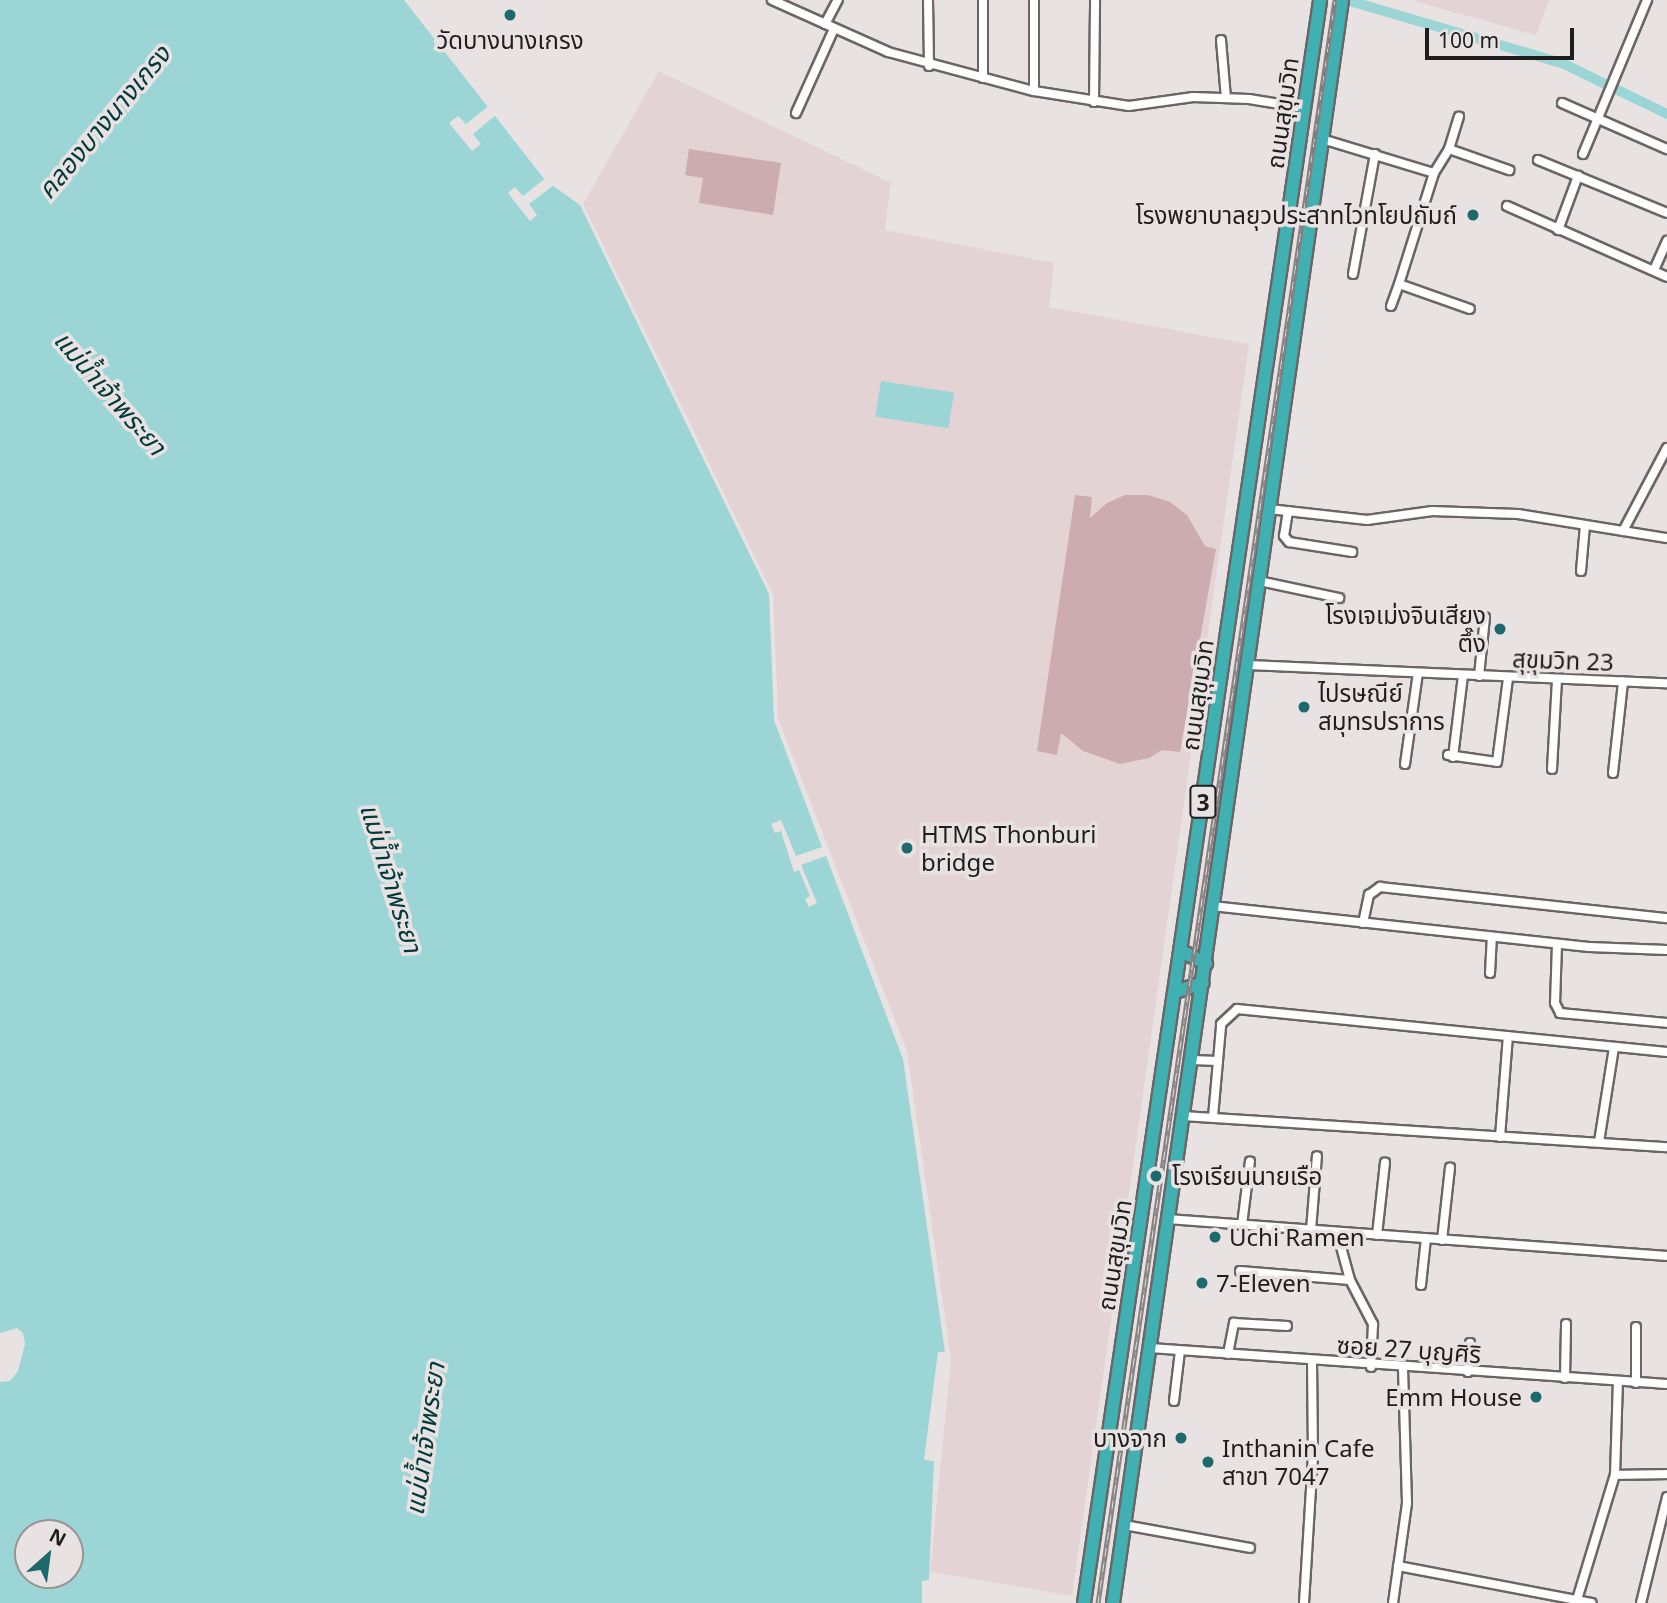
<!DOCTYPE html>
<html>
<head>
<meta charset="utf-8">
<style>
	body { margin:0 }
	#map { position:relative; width:1667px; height:1603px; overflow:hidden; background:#e9e2e3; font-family:"Noto Sans","Noto Sans Thai",sans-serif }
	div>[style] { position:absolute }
	.built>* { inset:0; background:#e3d3d4 }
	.green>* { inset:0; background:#ccacb0 }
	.water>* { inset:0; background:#9bd5d6; transform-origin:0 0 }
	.pier>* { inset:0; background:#e9e2e3 }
	.canal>* { height:10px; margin:-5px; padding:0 5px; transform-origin:5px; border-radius:5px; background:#9bd5d6 }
	.roads { filter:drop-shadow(2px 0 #6b6565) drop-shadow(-2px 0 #6b6565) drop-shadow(0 2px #6b6565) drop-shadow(0 -2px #6b6565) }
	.minor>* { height:8px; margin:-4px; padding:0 4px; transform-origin:4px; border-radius:4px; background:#fff }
	.trunk>* { height:12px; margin:-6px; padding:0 6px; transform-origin:6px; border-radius:6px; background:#40b0b2 }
	.rail>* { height:5px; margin-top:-2.5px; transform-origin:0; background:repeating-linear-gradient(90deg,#e9e2e3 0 8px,#868182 0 16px); box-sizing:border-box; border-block:2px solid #868182 }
	.dots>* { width:19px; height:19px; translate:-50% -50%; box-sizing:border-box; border:4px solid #e9e2e3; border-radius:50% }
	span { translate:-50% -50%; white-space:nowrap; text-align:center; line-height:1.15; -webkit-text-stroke:7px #e9e2e3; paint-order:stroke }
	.shield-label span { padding:2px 5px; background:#e9e2e3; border:2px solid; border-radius:5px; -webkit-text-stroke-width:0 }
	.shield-label { font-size:23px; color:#201d1e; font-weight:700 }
	.poi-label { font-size:24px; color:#201d1e }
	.right { translate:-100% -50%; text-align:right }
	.left { translate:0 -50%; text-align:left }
	.street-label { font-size:24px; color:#201d1e }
	.water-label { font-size:26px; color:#003a3b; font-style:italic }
	.north { position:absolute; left:14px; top:1519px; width:70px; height:70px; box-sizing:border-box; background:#e9e2e3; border:2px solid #999394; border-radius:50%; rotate:28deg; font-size:19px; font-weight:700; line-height:28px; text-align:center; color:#201d1e }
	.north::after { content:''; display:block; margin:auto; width:24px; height:32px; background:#1d6a6c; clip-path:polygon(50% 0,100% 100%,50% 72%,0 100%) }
	.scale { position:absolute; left:1425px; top:28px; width:149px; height:32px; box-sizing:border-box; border:4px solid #201d1e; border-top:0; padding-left:9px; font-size:21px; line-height:24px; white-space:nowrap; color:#201d1e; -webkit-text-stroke:5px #e9e2e3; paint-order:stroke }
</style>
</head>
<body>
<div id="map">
	<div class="built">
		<i style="clip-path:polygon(1411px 0,1549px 0,1536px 35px)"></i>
		<i style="clip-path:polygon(659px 71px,889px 182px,891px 179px,885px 230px,1054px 263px,1049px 307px,1249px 344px,1072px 1596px,930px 1572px,951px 1359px,907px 1051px,778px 718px,773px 594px,583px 204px)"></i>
	</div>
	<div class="green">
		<i style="clip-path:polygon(689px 149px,781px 163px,773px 215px,699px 203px,703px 178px,685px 175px)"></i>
		<i style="clip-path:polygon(1075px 495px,1092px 497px,1090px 518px,1107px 503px,1125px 495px,1148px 495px,1170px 502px,1187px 515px,1205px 546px,1216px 549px,1180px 752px,1162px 750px,1149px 758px,1120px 764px,1083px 751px,1061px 733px,1057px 755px,1037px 751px)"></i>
	</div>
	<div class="water">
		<i style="clip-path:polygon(evenodd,0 0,404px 0,545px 180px,580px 205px,769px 594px,774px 720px,822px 847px,796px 856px,781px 820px,771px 824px,775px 833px,781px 831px,794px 872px,799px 870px,810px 896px,805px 899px,809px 907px,817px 903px,801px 865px,826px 856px,903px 1059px,945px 1352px,938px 1352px,924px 1460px,934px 1461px,929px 1580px,922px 1581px,922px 1603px,0 1603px,0 1382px,10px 1381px,18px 1371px,25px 1344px,23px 1333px,17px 1328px,0 1333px,0 0,28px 1533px,70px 1533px,70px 1575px,28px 1575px,28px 1533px)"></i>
		<i style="left:881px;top:381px;width:74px;height:36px;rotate:9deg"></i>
	</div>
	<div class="pier">
		<i style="clip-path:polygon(490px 105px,497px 114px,473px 134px,481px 144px,472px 151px,449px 123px,458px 116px,466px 124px)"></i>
		<i style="clip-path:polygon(547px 177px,554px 185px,529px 204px,537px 215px,530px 221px,508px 193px,515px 187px,523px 196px)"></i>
	</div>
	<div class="canal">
		<i style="left:1353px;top:2px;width:218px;rotate:16.3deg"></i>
		<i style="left:1562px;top:63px;width:117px;rotate:25.9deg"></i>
	</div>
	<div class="roads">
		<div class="minor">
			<i style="left:772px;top:0;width:127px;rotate:24.1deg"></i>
			<i style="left:888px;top:52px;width:151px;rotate:15deg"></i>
			<i style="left:1034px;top:91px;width:96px;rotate:9deg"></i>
			<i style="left:1129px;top:106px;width:65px;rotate:-8deg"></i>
			<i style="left:1193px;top:97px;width:56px;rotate:2deg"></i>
			<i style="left:1249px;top:99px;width:56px;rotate:9.3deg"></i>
			<i style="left:928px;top:0;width:66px;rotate:89.1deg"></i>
			<i style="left:983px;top:0;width:78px;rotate:90deg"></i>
			<i style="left:825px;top:24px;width:27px;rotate:-62deg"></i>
			<i style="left:1221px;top:40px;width:58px;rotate:85.1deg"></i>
			<i style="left:1034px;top:91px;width:91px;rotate:-90deg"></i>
			<i style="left:1094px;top:102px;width:102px;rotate:-89.4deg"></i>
			<i style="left:1562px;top:103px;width:115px;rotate:23.7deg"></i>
			<i style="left:796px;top:113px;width:92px;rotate:-65.7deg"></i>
			<i style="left:1322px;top:139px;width:117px;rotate:16.9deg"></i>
			<i style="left:1434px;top:173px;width:28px;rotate:-58deg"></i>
			<i style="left:1449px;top:149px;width:64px;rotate:19.3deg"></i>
			<i style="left:1449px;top:149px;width:34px;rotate:-73deg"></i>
			<i style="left:1583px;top:154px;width:167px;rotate:-67.4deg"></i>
			<i style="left:1538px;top:160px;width:139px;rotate:22.3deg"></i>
			<i style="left:1434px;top:173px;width:116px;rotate:107.5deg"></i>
			<i style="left:1399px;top:284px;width:75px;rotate:19.4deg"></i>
			<i style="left:1507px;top:206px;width:175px;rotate:23.9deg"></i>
			<i style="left:1558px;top:230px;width:58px;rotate:-69.7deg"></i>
			<i style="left:1654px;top:270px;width:32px;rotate:-66deg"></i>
			<i style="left:1353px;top:274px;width:122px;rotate:-79.6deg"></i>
			<i style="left:1391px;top:306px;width:23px;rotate:-70deg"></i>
			<i style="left:1269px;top:509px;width:99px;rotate:6.4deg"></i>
			<i style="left:1367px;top:520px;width:66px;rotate:-7.9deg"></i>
			<i style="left:1432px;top:511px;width:86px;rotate:2deg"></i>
			<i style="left:1518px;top:514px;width:151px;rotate:9.2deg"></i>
			<i style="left:1288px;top:511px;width:25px;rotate:99deg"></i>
			<i style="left:1284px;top:536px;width:8px;rotate:50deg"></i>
			<i style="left:1289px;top:542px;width:64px;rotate:9deg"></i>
			<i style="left:1623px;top:531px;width:94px;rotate:-62.1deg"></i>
			<i style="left:1581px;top:571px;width:46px;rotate:-85deg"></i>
			<i style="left:1259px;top:581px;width:82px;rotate:12deg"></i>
			<i style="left:1247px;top:665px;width:420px;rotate:2.5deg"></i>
			<i style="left:1479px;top:676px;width:59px;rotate:-84.2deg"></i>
			<i style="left:1448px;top:755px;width:49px;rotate:8.1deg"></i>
			<i style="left:1497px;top:762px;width:85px;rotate:-82.5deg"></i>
			<i style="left:1453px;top:757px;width:82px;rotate:-83deg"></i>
			<i style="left:1405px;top:764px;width:92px;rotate:-81.9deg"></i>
			<i style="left:1552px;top:769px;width:89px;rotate:-86.8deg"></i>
			<i style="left:1613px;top:773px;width:92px;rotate:-83.7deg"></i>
			<i style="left:1212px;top:906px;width:379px;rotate:6.2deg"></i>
			<i style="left:1589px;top:947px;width:78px;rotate:2.2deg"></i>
			<i style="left:1363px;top:923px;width:29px;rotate:-78deg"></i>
			<i style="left:1369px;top:895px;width:14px;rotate:-36deg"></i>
			<i style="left:1380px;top:887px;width:289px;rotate:6.2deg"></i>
			<i style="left:1557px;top:944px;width:59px;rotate:91.9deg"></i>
			<i style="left:1555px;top:1003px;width:11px;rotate:63deg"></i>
			<i style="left:1560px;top:1013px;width:107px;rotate:5.3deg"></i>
			<i style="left:1490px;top:973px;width:36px;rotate:-87deg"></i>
			<i style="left:1192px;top:1060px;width:26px;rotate:2deg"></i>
			<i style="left:1218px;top:1061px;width:37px;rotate:-85deg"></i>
			<i style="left:1221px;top:1024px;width:22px;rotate:-43deg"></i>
			<i style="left:1237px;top:1009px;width:432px;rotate:5.7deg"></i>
			<i style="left:1183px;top:1116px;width:485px;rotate:3.7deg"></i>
			<i style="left:1213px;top:1117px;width:56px;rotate:-84.9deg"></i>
			<i style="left:1500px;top:1137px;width:101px;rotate:-85.5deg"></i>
			<i style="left:1599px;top:1142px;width:96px;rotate:-81deg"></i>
			<i style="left:1168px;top:1219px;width:500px;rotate:4.24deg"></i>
			<i style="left:1242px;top:1225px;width:64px;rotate:-82.9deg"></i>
			<i style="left:1311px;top:1230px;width:74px;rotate:-85.4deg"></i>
			<i style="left:1337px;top:1232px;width:50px;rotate:74.8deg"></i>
			<i style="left:1350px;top:1280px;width:50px;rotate:62.4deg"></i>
			<i style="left:1373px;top:1324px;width:43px;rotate:92.7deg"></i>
			<i style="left:1377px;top:1235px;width:73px;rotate:-83.7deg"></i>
			<i style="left:1442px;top:1240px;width:73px;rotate:-83.7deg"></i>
			<i style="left:1240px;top:1271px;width:110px;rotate:4.7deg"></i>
			<i style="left:1421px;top:1285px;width:47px;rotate:-83.9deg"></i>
			<i style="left:1150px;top:1348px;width:518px;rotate:3.98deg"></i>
			<i style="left:1228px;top:1354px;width:32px;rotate:-79deg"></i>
			<i style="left:1234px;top:1323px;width:53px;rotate:3.2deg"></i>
			<i style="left:1468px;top:1372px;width:29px;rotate:-86deg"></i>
			<i style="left:1565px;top:1378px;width:54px;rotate:-88.9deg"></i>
			<i style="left:1636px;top:1383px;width:56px;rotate:-90deg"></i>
			<i style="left:1174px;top:1401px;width:50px;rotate:-83.2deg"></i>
			<i style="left:1615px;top:1475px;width:52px;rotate:-1.1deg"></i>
			<i style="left:1124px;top:1525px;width:128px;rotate:10.3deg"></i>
			<i style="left:1398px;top:1566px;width:197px;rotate:10.8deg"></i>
			<i style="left:1304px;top:1603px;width:147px;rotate:-86.5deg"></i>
			<i style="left:1313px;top:1456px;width:95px;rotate:-90.6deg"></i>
			<i style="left:1393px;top:1603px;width:101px;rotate:-82deg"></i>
			<i style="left:1407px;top:1503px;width:135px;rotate:-91.7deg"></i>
			<i style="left:1576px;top:1603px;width:134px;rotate:-73.1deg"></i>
			<i style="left:1615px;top:1475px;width:93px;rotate:-88.2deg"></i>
			<i style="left:1641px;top:1603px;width:109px;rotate:-76.2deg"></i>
		</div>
		<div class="trunk">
			<i style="left:1181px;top:951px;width:28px;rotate:26deg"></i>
			<i style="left:1175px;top:992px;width:29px;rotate:-18deg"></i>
			<i style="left:1084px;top:1603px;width:1620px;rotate:-81.62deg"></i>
			<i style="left:1113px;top:1603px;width:1619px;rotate:-81.87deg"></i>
		</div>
	</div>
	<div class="rail">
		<i style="left:1098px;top:1603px;width:1620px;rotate:-81.59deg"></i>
	</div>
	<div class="dots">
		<i style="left:510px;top:15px;background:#1d6a6c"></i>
		<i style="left:1473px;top:215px;background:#1d6a6c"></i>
		<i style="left:1500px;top:629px;background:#1d6a6c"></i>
		<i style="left:1304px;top:707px;background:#1d6a6c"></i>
		<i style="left:907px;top:848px;background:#1d6a6c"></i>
		<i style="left:1156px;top:1176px;background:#1d6a6c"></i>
		<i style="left:1215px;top:1237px;background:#1d6a6c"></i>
		<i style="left:1202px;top:1283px;background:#1d6a6c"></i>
		<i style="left:1536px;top:1397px;background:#1d6a6c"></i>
		<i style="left:1181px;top:1438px;background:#1d6a6c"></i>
		<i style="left:1208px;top:1462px;background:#1d6a6c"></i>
	</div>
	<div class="shield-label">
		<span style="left:1203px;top:802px">3</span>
	</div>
	<div class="poi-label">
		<span style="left:510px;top:40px">วัดบางนางเกรง</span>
		<span class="right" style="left:1457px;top:215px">โรงพยาบาลยุวประสาทไวทโยปถัมถ์</span>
		<span class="right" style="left:1486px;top:629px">โรงเจเม่งจินเสียง<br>ตึ๊ง</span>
		<span class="left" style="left:1318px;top:707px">ไปรษณีย์<br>สมุทรปราการ</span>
		<span class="left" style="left:921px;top:848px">HTMS Thonburi<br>bridge</span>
		<span class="left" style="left:1172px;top:1176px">โรงเรียนนายเรือ</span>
		<span class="left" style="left:1229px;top:1237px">Uchi Ramen</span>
		<span class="left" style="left:1216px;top:1283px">7-Eleven</span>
		<span class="right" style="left:1522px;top:1397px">Emm House</span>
		<span class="right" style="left:1167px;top:1438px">บางจาก</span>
		<span class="left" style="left:1222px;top:1462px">Inthanin Cafe<br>สาขา 7047</span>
	</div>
	<div class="street-label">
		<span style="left:1282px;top:113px;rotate:-82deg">ถนนสุขุมวิท</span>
		<span style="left:1563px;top:660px;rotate:2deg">สุขุมวิท 23</span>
		<span style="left:1197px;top:695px;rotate:-82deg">ถนนสุขุมวิท</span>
		<span style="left:1114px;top:1255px;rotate:-81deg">ถนนสุขุมวิท</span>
		<span style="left:1409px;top:1349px;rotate:4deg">ซอย 27 บุญศิริ</span>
	</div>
	<div class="water-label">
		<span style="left:104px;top:122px;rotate:-50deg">คลองบางนางเกรง</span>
		<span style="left:110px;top:393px;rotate:49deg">แม่น้ำเจ้าพระยา</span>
		<span style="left:391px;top:878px;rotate:73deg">แม่น้ำเจ้าพระยา</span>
		<span style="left:425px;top:1439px;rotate:-82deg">แม่น้ำเจ้าพระยา</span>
	</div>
	<div class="north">N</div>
	<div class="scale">100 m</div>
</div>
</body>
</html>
